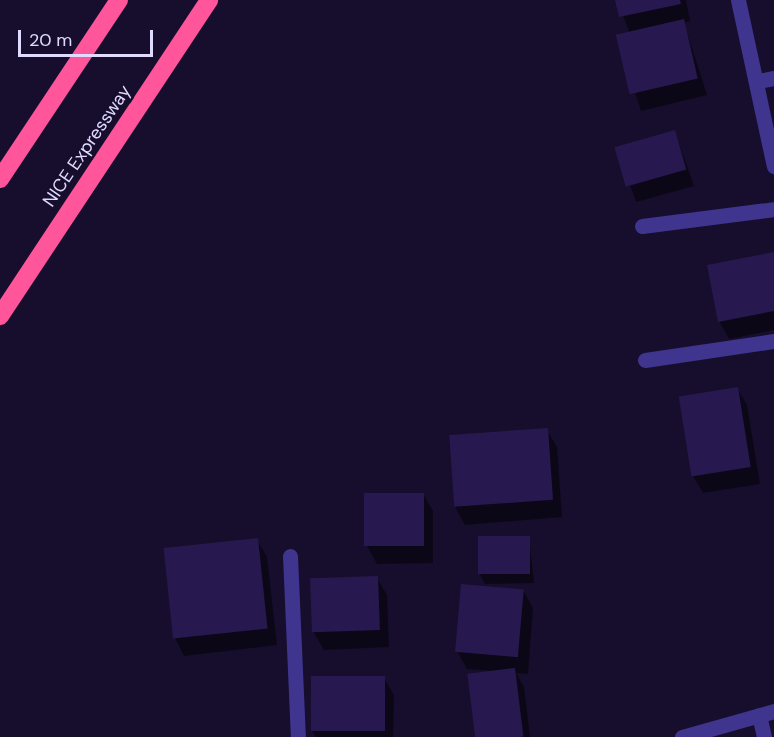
<!DOCTYPE html>
<html>
<head>
<meta charset="utf-8">
<style>
	body { margin:0 }
	#map { position:relative; width:774px; height:737px; overflow:hidden; background:#160e2c; font-family:"DM Sans",sans-serif }
	div>[style] { position:absolute }
	.shadow>* { inset:0; background:#0007 }
	.building>* { inset:0; background:#27194f; transform-origin:0 0 }
	.street>* { height:15px; margin:-7.5px; padding:0 7.5px; transform-origin:7.5px; border-radius:7.5px; background:#3f358f }
	.highway>* { height:18px; margin:-9px; padding:0 9px; transform-origin:9px; border-radius:9px; background:#ff559b }
	span { translate:-50% -50%; white-space:nowrap; text-align:center; line-height:1.15; -webkit-text-stroke:5px #160e2c; paint-order:stroke }
	.street-label { font-size:18px; color:#e0daff }
	.scale { position:absolute; left:18px; top:30px; width:135px; height:27px; box-sizing:border-box; border:3px solid #e0daff; border-top:0; padding-left:8px; font-size:18px; line-height:21px; white-space:nowrap; color:#e0daff; -webkit-text-stroke:4px #160e2c; paint-order:stroke }
</style>
</head>
<body>
<div id="map">
	<div class="shadow">
		<i style="clip-path:polygon(617px 0,686px 0,690px 21px,684px 23px,707px 95px,641px 111px,617px 37px,630px 34px)"></i>
		<i style="clip-path:polygon(675px 132px,694px 186px,636px 202px,616px 147px)"></i>
		<i style="clip-path:polygon(774px 253px,774px 330px,729px 339px,719px 321px)"></i>
		<i style="clip-path:polygon(737px 388px,747px 405px,760px 484px,703px 493px,693px 476px)"></i>
		<i style="clip-path:polygon(547px 430px,557px 447px,562px 517px,465px 525px,455px 507px)"></i>
		<i style="clip-path:polygon(423px 494px,433px 511px,433px 563px,377px 564px,367px 546px)"></i>
		<i style="clip-path:polygon(529px 538px,534px 583px,485px 584px,480px 575px)"></i>
		<i style="clip-path:polygon(257px 540px,267px 557px,277px 645px,184px 656px,175px 638px)"></i>
		<i style="clip-path:polygon(377px 578px,387px 595px,389px 647px,324px 650px,314px 633px,312px 581px)"></i>
		<i style="clip-path:polygon(523px 590px,533px 608px,528px 674px,516px 673px,524px 687px,530px 737px,475px 737px,493px 671px,467px 669px,457px 651px)"></i>
		<i style="clip-path:polygon(384px 678px,394px 695px,393px 737px,316px 737px,312px 731px)"></i>
	</div>
	<div class="building">
		<i style="clip-path:polygon(615px 0,680px 0,681px 4px,619px 17px)"></i>
		<i style="left:684px;top:19px;width:61px;height:70px;rotate:77deg"></i>
		<i style="left:675px;top:130px;width:41px;height:63px;rotate:74deg"></i>
		<i style="clip-path:polygon(774px 252px,774px 311px,718px 322px,707px 265px)"></i>
		<i style="left:738px;top:387px;width:81px;height:60px;rotate:81deg"></i>
		<i style="left:548px;top:428px;width:72px;height:99px;rotate:86deg"></i>
		<i style="left:424px;top:493px;width:53px;height:60px;rotate:90deg"></i>
		<i style="left:530px;top:536px;width:38px;height:52px;rotate:90deg"></i>
		<i style="left:258px;top:538px;width:91px;height:95px;rotate:84deg"></i>
		<i style="left:378px;top:576px;width:54px;height:68px;rotate:88deg"></i>
		<i style="left:461px;top:584px;width:63px;height:68px;rotate:5deg"></i>
		<i style="left:515px;top:668px;width:69px;height:48px;rotate:83deg"></i>
		<i style="left:311px;top:676px;width:74px;height:55px"></i>
	</div>
	<div class="street">
		<i style="left:738px;top:0;width:170px;rotate:77.8deg"></i>
		<i style="left:758px;top:81px;width:16px;rotate:-11deg"></i>
		<i style="left:642px;top:226px;width:133px;rotate:-7.3deg"></i>
		<i style="left:645px;top:360px;width:130px;rotate:-8.4deg"></i>
		<i style="left:290px;top:556px;width:181px;rotate:87.5deg"></i>
		<i style="left:759px;top:715px;width:23px;rotate:77deg"></i>
		<i style="left:682px;top:737px;width:96px;rotate:-15.8deg"></i>
	</div>
	<div class="highway">
		<i style="left:0;top:179px;width:215px;rotate:-56.4deg"></i>
		<i style="left:0;top:316px;width:379px;rotate:-56.5deg"></i>
	</div>
	<div class="street-label">
		<span style="left:87px;top:146px;rotate:-56deg">NICE Expressway</span>
	</div>
	<div class="scale">20 m</div>
</div>
</body>
</html>
